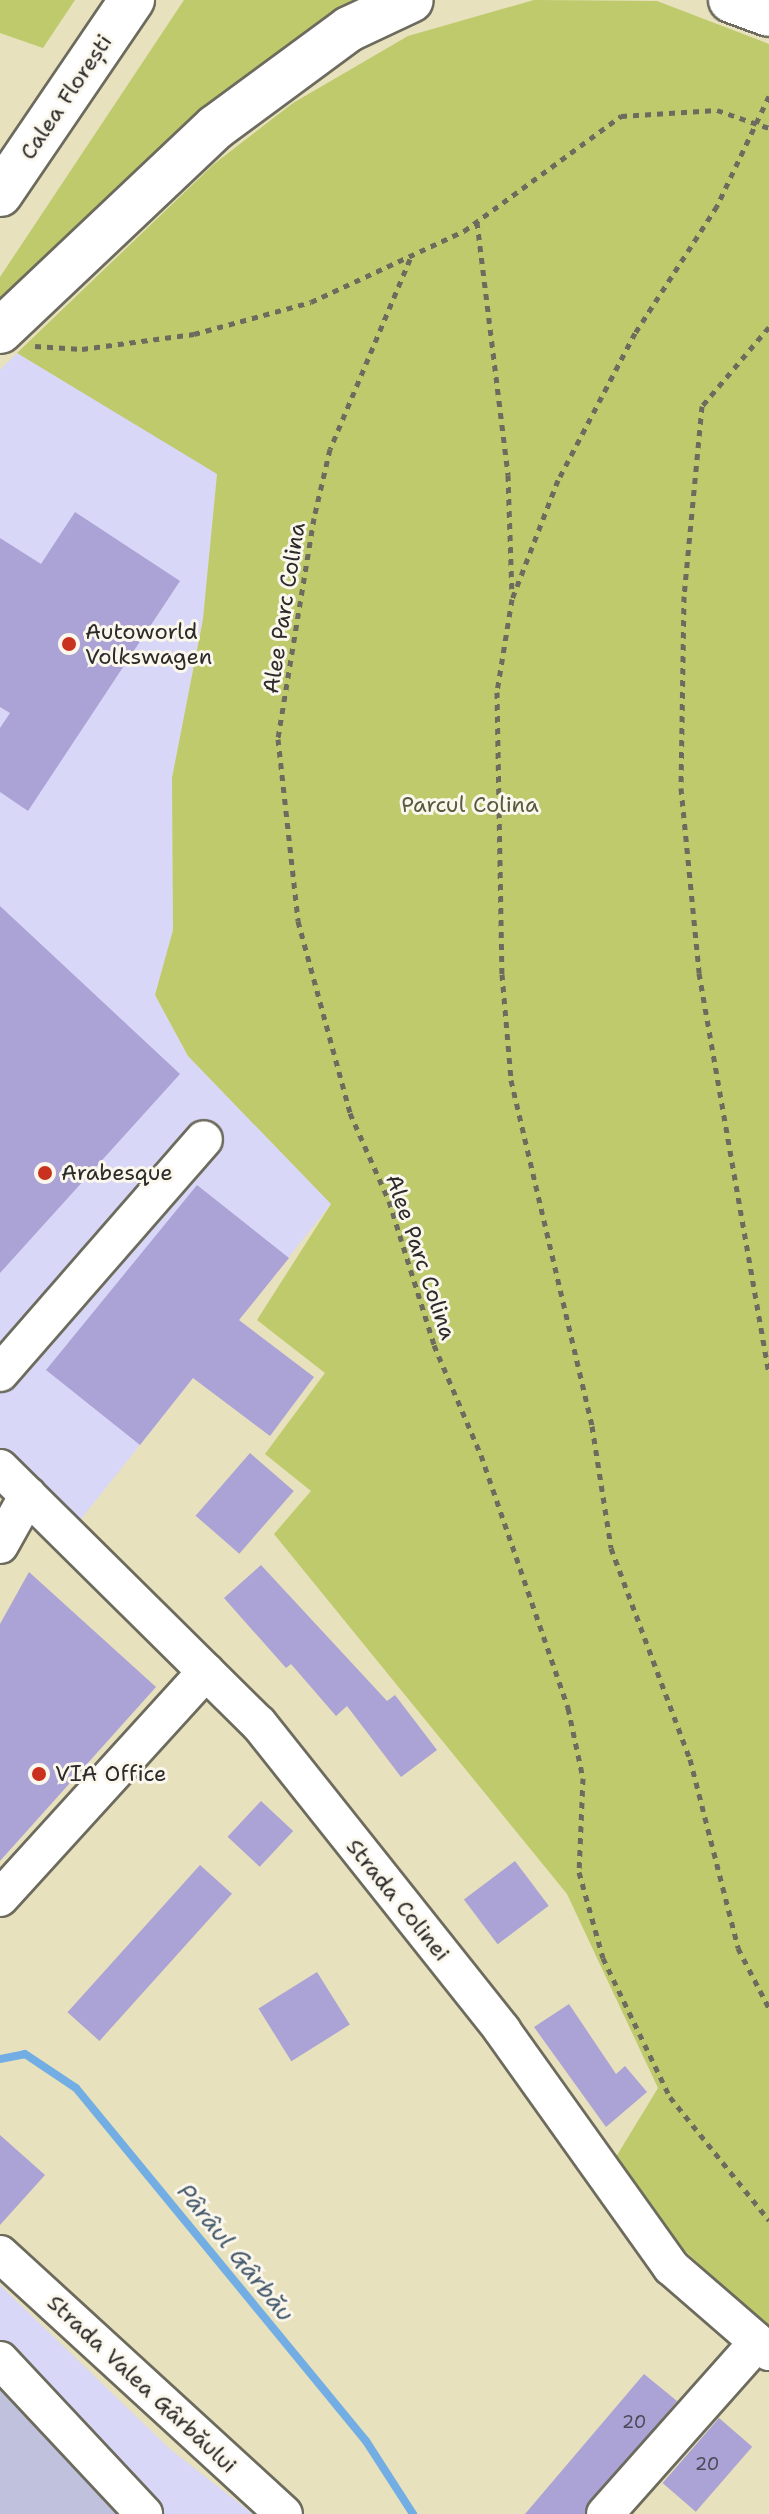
<!DOCTYPE html>
<html>
<head>
<meta charset="utf-8">
<style>
	body { margin:0 }
	#map { position:relative; width:769px; height:2514px; overflow:hidden; background:#e7e1bd; font-family:"Shantell Sans",sans-serif }
	div>[style] { position:absolute }
	.built>* { inset:0; background:#d9d7f7 }
	.industrial>* { inset:0; background:#c0c2dd }
	.green>* { inset:0; background:#beca6b }
	.stream>* { height:8px; margin:-4px; padding:0 4px; transform-origin:4px; border-radius:4px; background:#72aee4 }
	.building>* { inset:0; background:#aba3d5; transform-origin:0 0 }
	.path>* { height:5px; margin-top:-2.5px; transform-origin:0; background:repeating-linear-gradient(90deg,#6d6b5e 0 6px,transparent 0 12px) }
	.roads { filter:drop-shadow(2px 0 #6d6b5e) drop-shadow(-2px 0 #6d6b5e) drop-shadow(0 2px #6d6b5e) drop-shadow(0 -2px #6d6b5e) }
	.minor>* { height:36px; margin:-18px; padding:0 18px; transform-origin:18px; border-radius:18px; background:#fff }
	.major>* { height:44px; margin:-22px; padding:0 22px; transform-origin:22px; border-radius:22px; background:#fff }
	.dots>* { width:22px; height:22px; translate:-50% -50%; box-sizing:border-box; border:4px solid #fbf7ec; border-radius:50% }
	span { translate:-50% -50%; white-space:nowrap; text-align:center; line-height:1.15; -webkit-text-stroke:6px #fbf7ec; paint-order:stroke }
	.number-label { font-size:18px; color:#4b4956 }
	.number-label span { -webkit-text-stroke-width:0 }
	.street-label { font-size:22px; color:#2b2b2b }
	.poi-label { font-size:22px; color:#2b2b2b }
	.left { translate:0 -50%; text-align:left }
	.park-label { font-size:22px; color:#575b3e }
	.water-label { font-size:24px; color:#44596c; font-style:italic }
</style>
</head>
<body>
<div id="map">
	<div class="built">
		<i style="clip-path:polygon(17px 353px,217px 473px,203px 619px,172px 778px,173px 930px,155px 995px,188px 1056px,331px 1204px,74px 1528px,0 1486px,0 370px)"></i>
		<i style="clip-path:polygon(0 2285px,170px 2449px,253px 2514px,0 2514px)"></i>
	</div>
	<div class="industrial">
		<i style="clip-path:polygon(0 2348px,154px 2514px,0 2514px)"></i>
	</div>
	<div class="green">
		<i style="clip-path:polygon(0 0,75px 0,43px 48px,0 33px)"></i>
		<i style="clip-path:polygon(184px 0,402px 0,0 314px,0 277px)"></i>
		<i style="clip-path:polygon(534px 0,657px 1px,769px 44px,769px 2330px,605px 2175px,658px 2088px,567px 1894px,274px 1534px,311px 1491px,265px 1454px,325px 1373px,257px 1320px,331px 1204px,188px 1056px,155px 995px,173px 930px,172px 778px,203px 619px,217px 474px,17px 353px,214px 164px,293px 103px,408px 36px)"></i>
	</div>
	<div class="stream">
		<i style="left:0;top:2059px;width:25px;rotate:-11deg"></i>
		<i style="left:25px;top:2054px;width:61px;rotate:33.7deg"></i>
		<i style="left:76px;top:2088px;width:457px;rotate:50.6deg"></i>
		<i style="left:366px;top:2441px;width:87px;rotate:57.2deg"></i>
	</div>
	<div class="building">
		<i style="clip-path:polygon(75px 512px,180px 581px,28px 811px,0 792px,0 728px,10px 713px,0 707px,0 538px,41px 564px)"></i>
		<i style="clip-path:polygon(0 906px,180px 1074px,0 1273px)"></i>
		<i style="clip-path:polygon(197px 1185px,289px 1258px,239px 1320px,314px 1377px,270px 1436px,193px 1378px,140px 1445px,46px 1370px)"></i>
		<i style="left:250px;top:1453px;width:58px;height:83px;rotate:41deg"></i>
		<i style="clip-path:polygon(261px 1565px,387px 1701px,395px 1695px,437px 1750px,401px 1777px,347px 1706px,336px 1716px,291px 1664px,286px 1668px,224px 1598px)"></i>
		<i style="clip-path:polygon(29px 1572px,156px 1687px,0 1861px,0 1624px)"></i>
		<i style="left:261px;top:1801px;width:44px;height:49px;rotate:43deg"></i>
		<i style="left:515px;top:1861px;width:56px;height:64px;rotate:53deg"></i>
		<i style="left:200px;top:1865px;width:43px;height:198px;rotate:42deg"></i>
		<i style="left:317px;top:1972px;width:62px;height:69px;rotate:58deg"></i>
		<i style="clip-path:polygon(569px 2004px,616px 2074px,625px 2066px,647px 2092px,606px 2127px,534px 2027px)"></i>
		<i style="clip-path:polygon(0 2135px,45px 2175px,0 2225px)"></i>
		<i style="clip-path:polygon(644px 2374px,677px 2401px,585px 2514px,525px 2514px)"></i>
		<i style="left:719px;top:2418px;width:44px;height:86px;rotate:41deg"></i>
	</div>
	<div class="path">
		<i style="left:769px;top:96px;width:122px;rotate:115.3deg"></i>
		<i style="left:717px;top:206px;width:151px;rotate:122.8deg"></i>
		<i style="left:635px;top:333px;width:166px;rotate:117.6deg"></i>
		<i style="left:558px;top:480px;width:128px;rotate:111.1deg"></i>
		<i style="left:512px;top:599px;width:94px;rotate:99.2deg"></i>
		<i style="left:497px;top:692px;width:282px;rotate:89deg"></i>
		<i style="left:502px;top:974px;width:106px;rotate:85.1deg"></i>
		<i style="left:511px;top:1080px;width:355px;rotate:76.8deg"></i>
		<i style="left:592px;top:1426px;width:123px;rotate:81.1deg"></i>
		<i style="left:611px;top:1548px;width:225px;rotate:69.5deg"></i>
		<i style="left:690px;top:1759px;width:195px;rotate:75.7deg"></i>
		<i style="left:738px;top:1948px;width:68px;rotate:62.7deg"></i>
		<i style="left:477px;top:222px;width:255px;rotate:83deg"></i>
		<i style="left:508px;top:475px;width:119px;rotate:88.1deg"></i>
		<i style="left:410px;top:259px;width:206px;rotate:112.8deg"></i>
		<i style="left:330px;top:449px;width:71px;rotate:103.1deg"></i>
		<i style="left:314px;top:518px;width:224px;rotate:99.3deg"></i>
		<i style="left:278px;top:739px;width:183px;rotate:83.7deg"></i>
		<i style="left:298px;top:921px;width:199px;rotate:74.8deg"></i>
		<i style="left:350px;top:1113px;width:96px;rotate:66.1deg"></i>
		<i style="left:389px;top:1201px;width:151px;rotate:72.6deg"></i>
		<i style="left:434px;top:1345px;width:120px;rotate:66.9deg"></i>
		<i style="left:481px;top:1455px;width:268px;rotate:71deg"></i>
		<i style="left:568px;top:1708px;width:72px;rotate:77.9deg"></i>
		<i style="left:583px;top:1778px;width:94px;rotate:92.4deg"></i>
		<i style="left:579px;top:1872px;width:89px;rotate:74.4deg"></i>
		<i style="left:603px;top:1958px;width:154px;rotate:64.3deg"></i>
		<i style="left:670px;top:2097px;width:158px;rotate:51.2deg"></i>
		<i style="left:769px;top:327px;width:104px;rotate:130.3deg"></i>
		<i style="left:702px;top:406px;width:191px;rotate:95.4deg"></i>
		<i style="left:684px;top:596px;width:192px;rotate:90.9deg"></i>
		<i style="left:681px;top:788px;width:186px;rotate:84.4deg"></i>
		<i style="left:699px;top:973px;width:406px;rotate:80.1deg"></i>
		<i style="left:35px;top:346px;width:47px;rotate:3.7deg"></i>
		<i style="left:82px;top:349px;width:113px;rotate:-7.6deg"></i>
		<i style="left:194px;top:334px;width:121px;rotate:-15.3deg"></i>
		<i style="left:311px;top:302px;width:169px;rotate:-24.9deg"></i>
		<i style="left:464px;top:231px;width:195px;rotate:-36.2deg"></i>
		<i style="left:621px;top:116px;width:96px;rotate:-3.6deg"></i>
		<i style="left:717px;top:110px;width:55px;rotate:19.1deg"></i>
	</div>
	<div class="roads">
		<div class="minor">
			<i style="left:0;top:1373px;width:310px;rotate:-48.9deg"></i>
			<i style="left:0;top:1468px;width:364px;rotate:44.7deg"></i>
			<i style="left:259px;top:1724px;width:391px;rotate:51.5deg"></i>
			<i style="left:502px;top:2030px;width:291px;rotate:54.5deg"></i>
			<i style="left:671px;top:2267px;width:130px;rotate:40.9deg"></i>
			<i style="left:0;top:1545px;width:57px;rotate:-60.8deg"></i>
			<i style="left:0;top:1898px;width:306px;rotate:-47.7deg"></i>
			<i style="left:0;top:2254px;width:385px;rotate:42.5deg"></i>
			<i style="left:0;top:2360px;width:211px;rotate:46.9deg"></i>
			<i style="left:605px;top:2514px;width:229px;rotate:-48.4deg"></i>
		</div>
		<div class="major">
			<i style="left:731px;top:0;width:40px;rotate:20.2deg"></i>
			<i style="left:0;top:194px;width:235px;rotate:-55.8deg"></i>
			<i style="left:0;top:331px;width:297px;rotate:-43.4deg"></i>
			<i style="left:216px;top:127px;width:165px;rotate:-36.4deg"></i>
			<i style="left:349px;top:29px;width:68px;rotate:-25.1deg"></i>
		</div>
	</div>
	<div class="dots">
		<i style="left:69px;top:644px;background:#c8321e"></i>
		<i style="left:45px;top:1173px;background:#c8321e"></i>
		<i style="left:39px;top:1774px;background:#c8321e"></i>
	</div>
	<div class="number-label">
		<span style="left:634px;top:2422px">20</span>
		<span style="left:707px;top:2464px">20</span>
	</div>
	<div class="street-label">
		<span style="left:66px;top:97px;rotate:-56deg">Calea Florești</span>
		<span style="left:284px;top:608px;rotate:-81deg">Alee Parc Colina</span>
		<span style="left:421px;top:1257px;rotate:71deg">Alee Parc Colina</span>
		<span style="left:398px;top:1900px;rotate:51deg">Strada Colinei</span>
		<span style="left:142px;top:2384px;rotate:43deg">Strada Valea Gârbăului</span>
	</div>
	<div class="poi-label">
		<span class="left" style="left:85px;top:644px">Autoworld<br>Volkswagen</span>
		<span class="left" style="left:61px;top:1173px">Arabesque</span>
		<span class="left" style="left:55px;top:1774px">VIA Office</span>
	</div>
	<div class="park-label">
		<span style="left:470px;top:805px">Parcul Colina</span>
	</div>
	<div class="water-label">
		<span style="left:235px;top:2253px;rotate:51deg">Pârâul Gârbău</span>
	</div>
</div>
</body>
</html>
